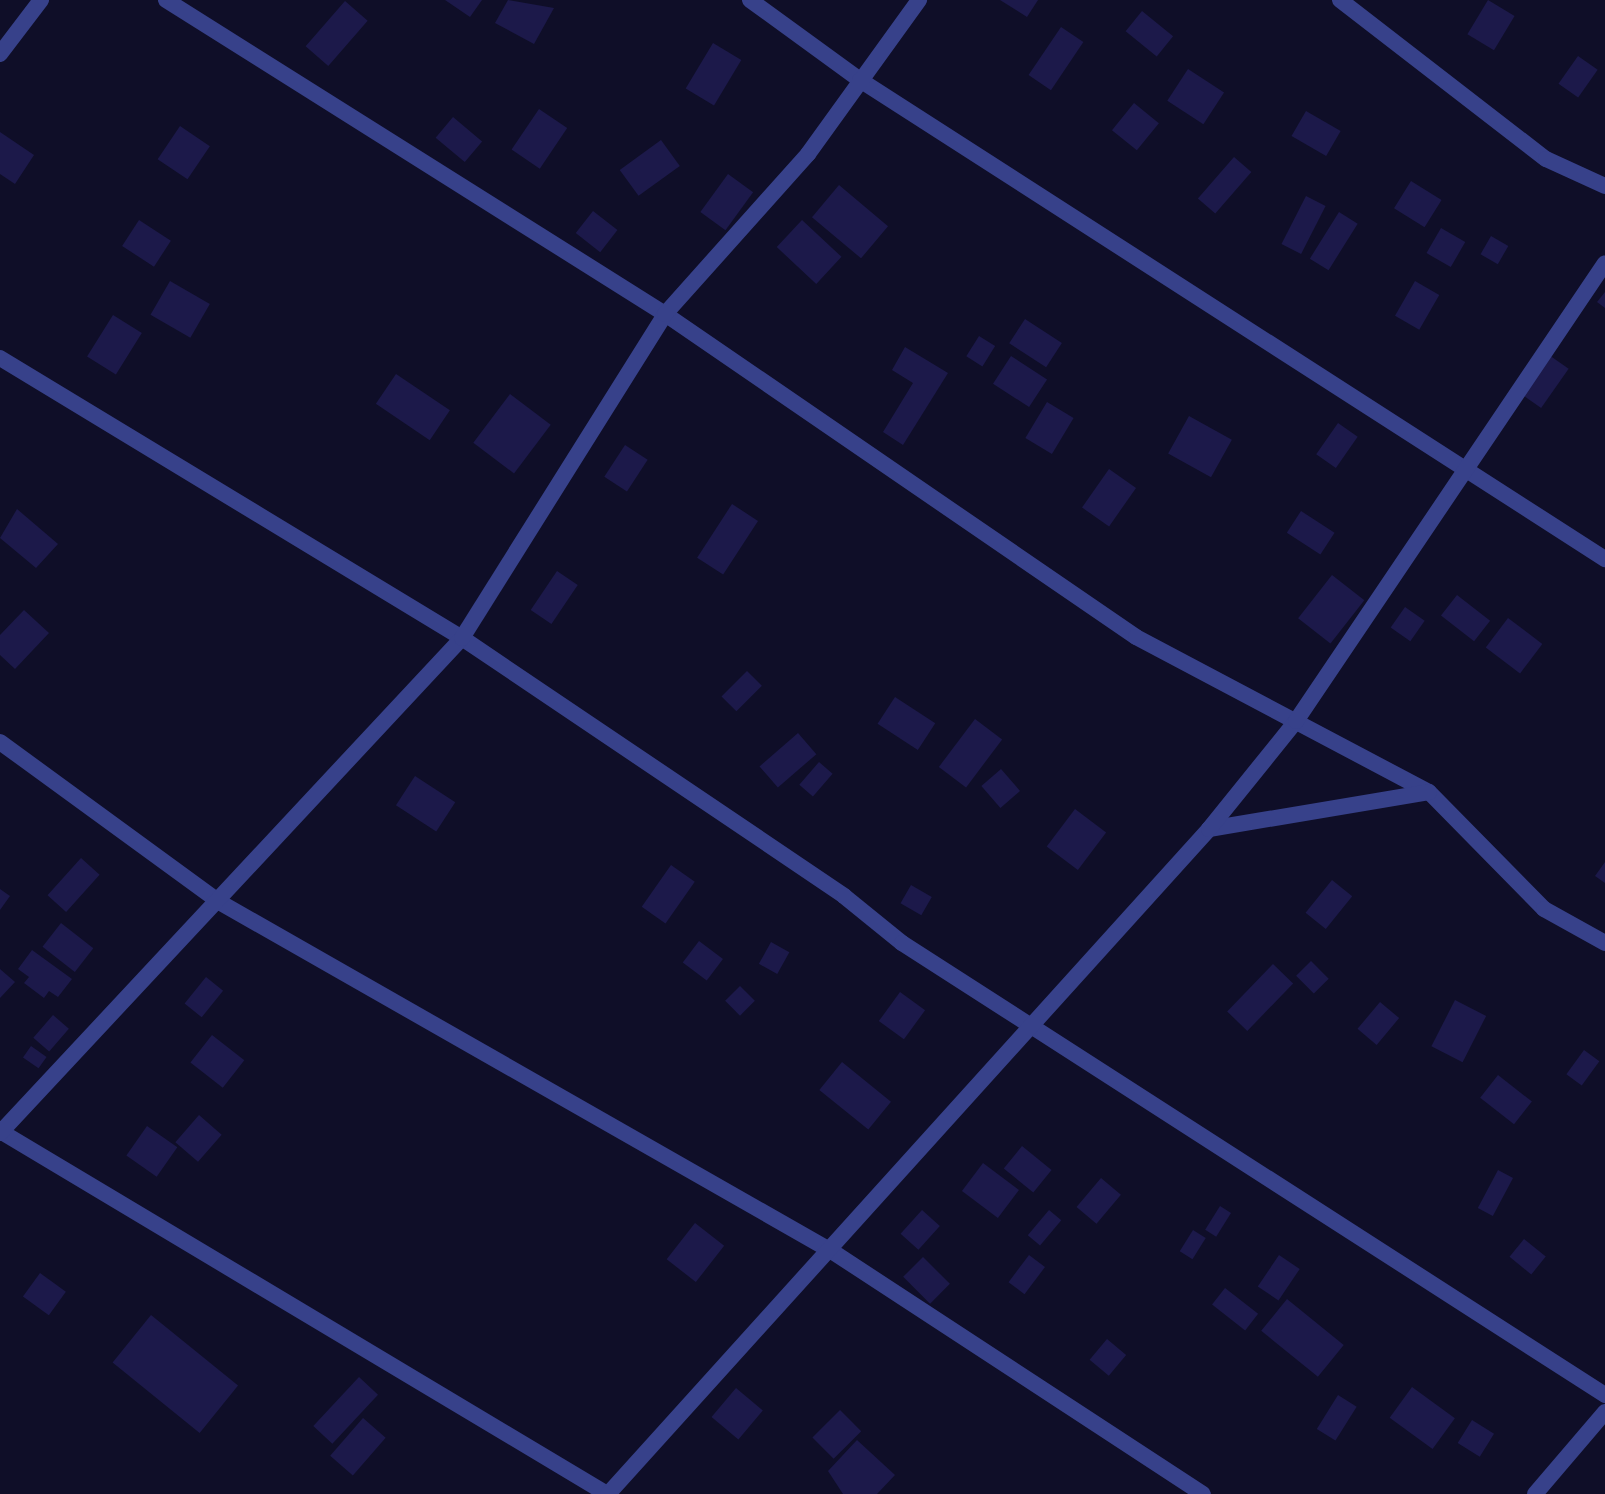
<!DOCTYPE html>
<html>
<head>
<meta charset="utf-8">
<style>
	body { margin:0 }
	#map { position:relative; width:1605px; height:1494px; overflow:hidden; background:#0f0e28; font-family:"IBM Plex Sans",sans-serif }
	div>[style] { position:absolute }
	.building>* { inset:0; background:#1c194a; transform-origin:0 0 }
	.minor>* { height:16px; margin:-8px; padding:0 8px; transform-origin:8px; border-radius:8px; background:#37418a }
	span { translate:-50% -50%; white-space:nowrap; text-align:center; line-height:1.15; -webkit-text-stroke:8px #0f0e28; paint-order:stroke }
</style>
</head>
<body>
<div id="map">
	<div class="building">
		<i style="clip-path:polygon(445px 0,482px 0,470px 17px)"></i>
		<i style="clip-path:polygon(508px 0,554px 8px,534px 44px,495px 23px)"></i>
		<i style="clip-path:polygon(1000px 0,1038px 0,1027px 17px)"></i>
		<i style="left:1488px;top:0;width:31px;height:40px;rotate:31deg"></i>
		<i style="left:345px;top:1px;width:30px;height:60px;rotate:41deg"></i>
		<i style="left:1142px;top:11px;width:40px;height:26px;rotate:39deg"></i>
		<i style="left:1061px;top:27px;width:27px;height:58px;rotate:34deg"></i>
		<i style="left:713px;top:43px;width:33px;height:53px;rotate:31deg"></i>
		<i style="left:1578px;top:56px;width:24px;height:34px;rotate:35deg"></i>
		<i style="left:1188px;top:69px;width:43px;height:38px;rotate:33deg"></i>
		<i style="left:1134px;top:103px;width:32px;height:35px;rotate:39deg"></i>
		<i style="left:539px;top:109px;width:34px;height:49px;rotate:34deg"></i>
		<i style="left:1306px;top:111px;width:40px;height:29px;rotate:30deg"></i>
		<i style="left:453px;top:117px;width:38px;height:27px;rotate:40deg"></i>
		<i style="left:180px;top:126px;width:36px;height:40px;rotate:34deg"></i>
		<i style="clip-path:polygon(0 132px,34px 155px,15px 184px,0 174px)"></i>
		<i style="left:661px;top:140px;width:32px;height:51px;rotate:54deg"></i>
		<i style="left:1234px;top:157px;width:23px;height:55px;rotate:41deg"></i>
		<i style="left:728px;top:174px;width:31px;height:47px;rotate:36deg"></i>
		<i style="left:1411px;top:181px;width:36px;height:32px;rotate:32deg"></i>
		<i style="left:839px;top:185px;width:64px;height:42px;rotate:40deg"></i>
		<i style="left:1306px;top:196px;width:22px;height:54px;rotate:27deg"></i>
		<i style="left:593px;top:211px;width:31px;height:28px;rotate:38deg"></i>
		<i style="left:1339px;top:212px;width:22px;height:55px;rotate:32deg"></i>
		<i style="left:139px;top:220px;width:38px;height:31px;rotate:33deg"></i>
		<i style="left:802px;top:220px;width:54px;height:37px;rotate:43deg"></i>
		<i style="left:1441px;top:228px;width:28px;height:29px;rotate:30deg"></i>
		<i style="left:1491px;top:236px;width:20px;height:21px;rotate:30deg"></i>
		<i style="left:170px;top:281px;width:46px;height:39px;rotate:30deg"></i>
		<i style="left:1415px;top:281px;width:28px;height:40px;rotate:30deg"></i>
		<i style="clip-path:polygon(1605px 292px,1605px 308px,1597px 302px)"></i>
		<i style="left:113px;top:315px;width:34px;height:49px;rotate:32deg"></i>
		<i style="left:1025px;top:319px;width:44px;height:29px;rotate:33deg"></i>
		<i style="left:979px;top:336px;width:19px;height:24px;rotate:32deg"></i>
		<i style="clip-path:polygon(905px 347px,948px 373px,903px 445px,883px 432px,913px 383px,892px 370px)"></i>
		<i style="left:1549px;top:355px;width:24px;height:48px;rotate:35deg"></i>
		<i style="left:1011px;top:356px;width:43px;height:33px;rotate:33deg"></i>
		<i style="left:396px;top:374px;width:65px;height:36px;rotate:34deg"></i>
		<i style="left:510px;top:394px;width:51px;height:61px;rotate:37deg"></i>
		<i style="left:1047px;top:402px;width:31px;height:42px;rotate:31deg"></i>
		<i style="left:1189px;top:416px;width:49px;height:43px;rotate:29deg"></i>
		<i style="left:1338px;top:423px;width:24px;height:38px;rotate:35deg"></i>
		<i style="left:625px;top:445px;width:27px;height:38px;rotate:33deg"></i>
		<i style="left:1109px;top:469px;width:33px;height:47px;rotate:35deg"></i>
		<i style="left:732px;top:504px;width:31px;height:64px;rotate:33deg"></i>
		<i style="clip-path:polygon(17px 509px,58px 544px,36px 568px,0 538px)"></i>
		<i style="left:1301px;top:511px;width:40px;height:26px;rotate:33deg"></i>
		<i style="left:557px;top:571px;width:25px;height:47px;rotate:34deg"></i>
		<i style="left:1332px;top:575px;width:41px;height:55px;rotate:38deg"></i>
		<i style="left:1457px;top:595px;width:42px;height:26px;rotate:38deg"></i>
		<i style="left:1405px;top:607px;width:24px;height:25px;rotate:35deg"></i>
		<i style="clip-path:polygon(24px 610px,49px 633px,15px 669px,0 655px,0 635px)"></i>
		<i style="left:1508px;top:618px;width:43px;height:37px;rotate:37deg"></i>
		<i style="left:747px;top:671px;width:21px;height:36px;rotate:45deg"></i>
		<i style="left:895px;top:697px;width:48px;height:32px;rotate:33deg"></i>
		<i style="left:975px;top:719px;width:34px;height:60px;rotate:37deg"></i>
		<i style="left:798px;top:733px;width:28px;height:51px;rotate:49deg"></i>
		<i style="left:819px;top:762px;width:18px;height:30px;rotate:41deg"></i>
		<i style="left:1001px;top:769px;width:29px;height:26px;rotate:49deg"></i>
		<i style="left:415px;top:776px;width:48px;height:35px;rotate:33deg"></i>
		<i style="left:1075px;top:809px;width:39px;height:47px;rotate:37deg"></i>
		<i style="left:81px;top:858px;width:25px;height:50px;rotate:42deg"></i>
		<i style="clip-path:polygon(1605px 862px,1605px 883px,1595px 876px)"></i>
		<i style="left:671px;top:865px;width:29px;height:51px;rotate:35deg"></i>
		<i style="left:1332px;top:880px;width:26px;height:42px;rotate:39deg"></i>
		<i style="left:911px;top:885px;width:24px;height:21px;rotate:30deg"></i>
		<i style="clip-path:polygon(0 889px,10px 896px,0 910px)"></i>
		<i style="left:61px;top:923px;width:41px;height:30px;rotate:38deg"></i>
		<i style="left:699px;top:941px;width:30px;height:27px;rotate:37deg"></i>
		<i style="left:771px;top:942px;width:21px;height:25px;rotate:29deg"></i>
		<i style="clip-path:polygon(32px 950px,72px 979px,58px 997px,49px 991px,44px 998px,24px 983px,29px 977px,18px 969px)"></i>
		<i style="left:1311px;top:961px;width:25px;height:21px;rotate:45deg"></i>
		<i style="left:1273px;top:964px;width:28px;height:66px;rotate:44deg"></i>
		<i style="clip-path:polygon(0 969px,15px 982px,0 998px)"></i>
		<i style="left:206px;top:977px;width:22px;height:34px;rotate:39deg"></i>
		<i style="left:740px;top:986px;width:21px;height:21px;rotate:45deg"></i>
		<i style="left:900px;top:992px;width:31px;height:36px;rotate:36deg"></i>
		<i style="left:1455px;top:1000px;width:35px;height:52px;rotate:27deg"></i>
		<i style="left:1380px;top:1002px;width:25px;height:35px;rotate:40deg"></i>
		<i style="left:53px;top:1015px;width:21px;height:30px;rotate:41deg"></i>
		<i style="left:212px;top:1035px;width:41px;height:35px;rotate:38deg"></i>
		<i style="left:31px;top:1046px;width:19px;height:14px;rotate:35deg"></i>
		<i style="left:1584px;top:1050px;width:19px;height:30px;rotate:36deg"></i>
		<i style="left:842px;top:1062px;width:63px;height:36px;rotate:39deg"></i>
		<i style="left:1498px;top:1075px;width:43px;height:29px;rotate:38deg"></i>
		<i style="left:199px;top:1115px;width:30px;height:36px;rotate:41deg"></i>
		<i style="left:147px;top:1126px;width:37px;height:36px;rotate:35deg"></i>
		<i style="left:1022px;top:1146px;width:38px;height:29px;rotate:39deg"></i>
		<i style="left:983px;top:1163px;width:45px;height:35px;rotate:37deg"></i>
		<i style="left:1498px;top:1170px;width:17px;height:43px;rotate:28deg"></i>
		<i style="left:1101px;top:1178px;width:26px;height:38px;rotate:40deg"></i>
		<i style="left:1220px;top:1206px;width:13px;height:28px;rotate:32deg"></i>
		<i style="left:922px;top:1210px;width:24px;height:32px;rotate:42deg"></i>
		<i style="left:1049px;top:1210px;width:16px;height:33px;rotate:40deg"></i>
		<i style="left:695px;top:1223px;width:37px;height:46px;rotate:38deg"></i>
		<i style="left:1193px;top:1230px;width:15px;height:25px;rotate:32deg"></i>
		<i style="left:1524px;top:1239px;width:28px;height:23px;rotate:39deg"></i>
		<i style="left:1029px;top:1255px;width:20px;height:34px;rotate:37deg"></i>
		<i style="left:1279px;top:1255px;width:25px;height:38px;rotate:34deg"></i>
		<i style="left:923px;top:1257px;width:38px;height:28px;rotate:45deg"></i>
		<i style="left:40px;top:1273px;width:32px;height:29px;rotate:36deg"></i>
		<i style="left:1225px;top:1288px;width:42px;height:21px;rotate:38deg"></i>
		<i style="left:1287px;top:1299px;width:73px;height:41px;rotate:39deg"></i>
		<i style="left:151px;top:1315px;width:112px;height:61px;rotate:39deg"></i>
		<i style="left:1107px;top:1339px;width:25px;height:27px;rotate:40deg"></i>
		<i style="left:359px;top:1377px;width:26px;height:67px;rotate:43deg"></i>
		<i style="left:1412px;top:1387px;width:53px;height:38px;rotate:36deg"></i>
		<i style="left:736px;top:1388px;width:35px;height:38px;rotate:40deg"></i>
		<i style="left:1338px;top:1395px;width:22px;height:40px;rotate:32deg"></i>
		<i style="left:840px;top:1410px;width:30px;height:39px;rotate:45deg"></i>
		<i style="left:363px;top:1418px;width:30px;height:50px;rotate:41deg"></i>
		<i style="left:1472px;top:1420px;width:26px;height:27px;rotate:32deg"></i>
		<i style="clip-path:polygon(857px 1440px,895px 1475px,877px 1494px,843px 1494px,828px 1471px)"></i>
	</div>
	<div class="minor">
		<i style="left:166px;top:0;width:590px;rotate:32.18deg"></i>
		<i style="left:665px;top:314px;width:571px;rotate:34.44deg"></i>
		<i style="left:1136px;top:637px;width:331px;rotate:27.9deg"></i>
		<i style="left:1429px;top:792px;width:164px;rotate:45.5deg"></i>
		<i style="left:1544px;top:909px;width:70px;rotate:29.1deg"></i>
		<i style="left:750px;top:0;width:136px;rotate:36deg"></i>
		<i style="left:860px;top:80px;width:886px;rotate:32.74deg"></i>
		<i style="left:1340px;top:0;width:260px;rotate:37.7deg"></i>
		<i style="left:1546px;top:159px;width:65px;rotate:24.6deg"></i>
		<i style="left:0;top:54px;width:68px;rotate:-52.8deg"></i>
		<i style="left:0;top:358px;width:540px;rotate:31.22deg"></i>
		<i style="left:462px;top:638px;width:461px;rotate:34deg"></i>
		<i style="left:844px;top:896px;width:75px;rotate:39deg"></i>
		<i style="left:902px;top:943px;width:836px;rotate:32.74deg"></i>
		<i style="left:0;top:742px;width:273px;rotate:36.1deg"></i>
		<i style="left:221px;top:903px;width:705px;rotate:29.69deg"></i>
		<i style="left:833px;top:1252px;width:442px;rotate:33.2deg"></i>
		<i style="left:1209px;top:829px;width:223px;rotate:-9.5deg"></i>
		<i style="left:0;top:1131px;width:707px;rotate:30.88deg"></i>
		<i style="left:0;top:1133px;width:677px;rotate:-46.97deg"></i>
		<i style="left:462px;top:638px;width:382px;rotate:-57.9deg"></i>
		<i style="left:665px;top:314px;width:215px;rotate:-48.2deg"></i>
		<i style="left:808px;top:154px;width:190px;rotate:-54.2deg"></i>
		<i style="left:608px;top:1494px;width:896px;rotate:-47.89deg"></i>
		<i style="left:1209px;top:829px;width:139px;rotate:-51.1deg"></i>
		<i style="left:1296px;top:721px;width:552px;rotate:-55.99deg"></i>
		<i style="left:1535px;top:1494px;width:108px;rotate:-49.5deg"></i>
	</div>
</div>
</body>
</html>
